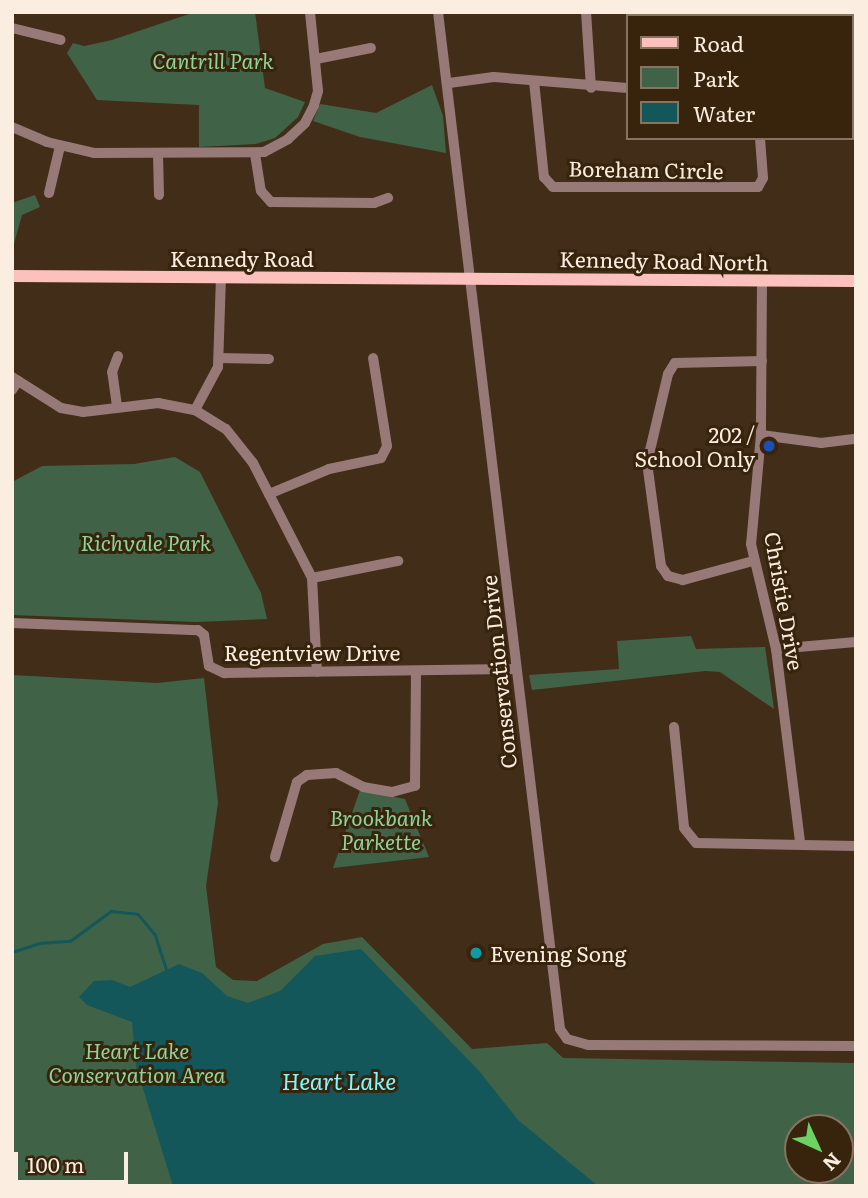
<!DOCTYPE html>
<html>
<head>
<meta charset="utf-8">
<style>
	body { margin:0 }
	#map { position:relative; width:868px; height:1198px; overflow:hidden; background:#422e18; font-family:Literata,serif }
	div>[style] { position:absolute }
	.green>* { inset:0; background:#406246 }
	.water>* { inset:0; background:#13575a }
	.stream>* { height:2.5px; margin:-1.25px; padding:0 1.25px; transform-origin:1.25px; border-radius:1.25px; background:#13575a }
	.minor>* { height:10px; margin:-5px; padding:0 5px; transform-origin:5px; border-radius:5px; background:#977a77 }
	.major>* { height:12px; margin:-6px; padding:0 6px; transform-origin:6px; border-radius:6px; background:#fcc1bc }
	.dots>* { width:19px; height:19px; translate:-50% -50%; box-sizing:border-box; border:4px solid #38240d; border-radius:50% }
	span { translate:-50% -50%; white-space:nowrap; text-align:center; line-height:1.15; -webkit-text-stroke:6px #38240d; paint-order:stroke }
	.park-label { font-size:21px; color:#8cd59a; font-style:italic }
	.street-label { font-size:21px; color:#fbede0 }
	.poi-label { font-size:21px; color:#fbede0 }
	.right { translate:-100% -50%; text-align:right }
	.left { translate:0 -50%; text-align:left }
	.water-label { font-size:23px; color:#7ef8fe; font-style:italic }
	.frame { position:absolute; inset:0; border:14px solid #fbede0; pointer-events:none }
	.legend { position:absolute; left:626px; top:14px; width:228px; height:126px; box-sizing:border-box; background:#38240d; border:2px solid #867461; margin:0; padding:9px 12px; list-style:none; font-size:21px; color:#fbede0 }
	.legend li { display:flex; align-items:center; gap:14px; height:35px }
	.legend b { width:35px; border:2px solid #867461 }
	.north { position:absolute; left:784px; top:1114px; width:70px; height:70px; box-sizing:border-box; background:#38240d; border:2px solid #867461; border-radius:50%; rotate:135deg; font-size:19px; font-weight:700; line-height:28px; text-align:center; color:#fbede0 }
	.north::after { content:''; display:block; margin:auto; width:24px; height:32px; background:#6cd362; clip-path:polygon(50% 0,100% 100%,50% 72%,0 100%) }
	.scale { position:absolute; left:14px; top:1152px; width:114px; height:32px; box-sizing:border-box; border:4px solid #fbede0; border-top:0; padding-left:9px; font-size:21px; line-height:24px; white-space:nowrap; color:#fbede0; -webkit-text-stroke:5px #38240d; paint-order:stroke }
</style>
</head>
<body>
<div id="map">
	<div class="green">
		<i style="clip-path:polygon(195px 12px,255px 12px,265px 88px,305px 102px,298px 117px,275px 138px,256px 144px,199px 147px,199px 105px,97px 100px,67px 53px,73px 43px,84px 46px,112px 40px)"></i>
		<i style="clip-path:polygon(432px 85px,443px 116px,446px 153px,360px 137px,313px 121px,320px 104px,376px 113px)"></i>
		<i style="clip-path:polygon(35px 195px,40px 207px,22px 215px,12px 251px,12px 203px)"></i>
		<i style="clip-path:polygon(175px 457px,200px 472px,261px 593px,267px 619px,196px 622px,12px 615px,12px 482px,42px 466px,134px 464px)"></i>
		<i style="clip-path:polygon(691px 636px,696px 649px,765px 647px,774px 709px,720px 672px,705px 671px,532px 690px,529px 675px,619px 669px,617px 641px)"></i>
		<i style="clip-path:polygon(evenodd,12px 675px,157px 683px,204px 678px,218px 803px,206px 886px,216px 967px,233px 980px,257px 981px,323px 944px,362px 937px,472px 1049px,547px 1043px,563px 1058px,856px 1063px,856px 1186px,12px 1186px,12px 675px,798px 1128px,840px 1128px,840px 1170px,798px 1170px,798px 1128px)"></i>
		<i style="clip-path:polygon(360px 790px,405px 799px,429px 857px,333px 868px)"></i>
	</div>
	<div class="water">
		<i style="clip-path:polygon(361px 949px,480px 1072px,518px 1120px,598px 1186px,173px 1186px,136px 1066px,132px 1022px,87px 1005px,79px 997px,94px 981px,112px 980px,130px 987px,179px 964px,202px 973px,227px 996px,248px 1003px,280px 991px,315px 956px)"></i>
	</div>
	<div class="stream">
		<i style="left:12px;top:952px;width:28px;rotate:-18deg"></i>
		<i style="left:39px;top:943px;width:31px;rotate:-4deg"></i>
		<i style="left:70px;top:941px;width:51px;rotate:-36.2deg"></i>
		<i style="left:111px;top:911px;width:27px;rotate:6deg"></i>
		<i style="left:138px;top:914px;width:26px;rotate:50deg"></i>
		<i style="left:155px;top:934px;width:40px;rotate:72deg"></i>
	</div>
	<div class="minor">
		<i style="left:438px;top:12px;width:1024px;rotate:83.16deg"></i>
		<i style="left:560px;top:1029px;width:12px;rotate:55deg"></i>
		<i style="left:567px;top:1039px;width:22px;rotate:16deg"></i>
		<i style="left:588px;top:1045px;width:268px;rotate:0.2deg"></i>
		<i style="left:586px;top:12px;width:76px;rotate:86.2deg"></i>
		<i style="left:743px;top:12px;width:4px;rotate:76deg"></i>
		<i style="left:12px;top:28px;width:50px;rotate:13.8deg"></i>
		<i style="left:852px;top:50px;width:31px;rotate:83deg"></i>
		<i style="left:316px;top:59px;width:56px;rotate:-11.3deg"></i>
		<i style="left:534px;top:81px;width:97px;rotate:84.1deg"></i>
		<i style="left:544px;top:177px;width:13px;rotate:48deg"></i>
		<i style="left:553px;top:187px;width:205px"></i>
		<i style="left:758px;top:187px;width:10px;rotate:-61deg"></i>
		<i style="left:763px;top:178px;width:40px;rotate:-94.3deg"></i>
		<i style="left:449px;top:83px;width:45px;rotate:-7.6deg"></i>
		<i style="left:494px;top:77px;width:134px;rotate:4.7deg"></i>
		<i style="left:12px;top:127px;width:38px;rotate:23deg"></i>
		<i style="left:47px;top:142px;width:48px;rotate:13.2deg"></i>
		<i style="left:94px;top:153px;width:170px;rotate:-0.3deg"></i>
		<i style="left:264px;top:152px;width:27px;rotate:-28deg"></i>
		<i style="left:288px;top:139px;width:23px;rotate:-43deg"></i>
		<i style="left:305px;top:123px;width:20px;rotate:-63deg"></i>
		<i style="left:314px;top:105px;width:15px;rotate:-74deg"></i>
		<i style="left:318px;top:91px;width:79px;rotate:-95.8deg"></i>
		<i style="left:158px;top:154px;width:41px;rotate:88.6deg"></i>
		<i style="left:255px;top:154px;width:37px;rotate:81deg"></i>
		<i style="left:261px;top:191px;width:15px;rotate:48deg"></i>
		<i style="left:271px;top:202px;width:103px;rotate:0.6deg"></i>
		<i style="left:374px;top:203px;width:15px;rotate:-20deg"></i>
		<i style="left:49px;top:193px;width:48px;rotate:-76.8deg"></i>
		<i style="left:762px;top:280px;width:155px;rotate:90.4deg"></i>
		<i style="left:761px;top:435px;width:109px;rotate:95.2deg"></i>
		<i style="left:751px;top:544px;width:108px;rotate:76.6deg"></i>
		<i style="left:776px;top:649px;width:195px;rotate:82.9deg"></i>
		<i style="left:219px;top:358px;width:50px;rotate:1.1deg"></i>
		<i style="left:12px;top:377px;width:58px;rotate:32.3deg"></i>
		<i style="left:61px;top:408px;width:22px;rotate:10deg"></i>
		<i style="left:83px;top:412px;width:76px;rotate:-6.8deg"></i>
		<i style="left:158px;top:403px;width:38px;rotate:11deg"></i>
		<i style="left:195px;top:410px;width:36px;rotate:32deg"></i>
		<i style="left:226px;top:429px;width:43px;rotate:51.5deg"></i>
		<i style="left:253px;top:463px;width:129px;rotate:62.8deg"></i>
		<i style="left:312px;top:578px;width:94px;rotate:87deg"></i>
		<i style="left:12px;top:390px;width:11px;rotate:-56deg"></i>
		<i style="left:117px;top:406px;width:34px;rotate:-98deg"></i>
		<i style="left:112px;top:372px;width:17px;rotate:-69deg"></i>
		<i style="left:195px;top:410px;width:49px;rotate:-61.9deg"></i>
		<i style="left:218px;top:367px;width:90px;rotate:-88.1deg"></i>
		<i style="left:761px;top:435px;width:61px;rotate:7.6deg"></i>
		<i style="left:821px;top:443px;width:35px;rotate:-7deg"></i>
		<i style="left:269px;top:494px;width:65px;rotate:-22.6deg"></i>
		<i style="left:329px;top:469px;width:53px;rotate:-11.9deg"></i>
		<i style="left:381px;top:458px;width:13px;rotate:-63deg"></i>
		<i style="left:387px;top:446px;width:89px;rotate:-99deg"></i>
		<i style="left:753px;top:561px;width:73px;rotate:164.8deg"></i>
		<i style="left:683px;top:580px;width:16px;rotate:-165deg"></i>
		<i style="left:668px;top:576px;width:12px;rotate:-125deg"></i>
		<i style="left:661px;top:566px;width:104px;rotate:-97.7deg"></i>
		<i style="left:647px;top:463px;width:91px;rotate:-76.7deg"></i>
		<i style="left:668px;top:374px;width:13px;rotate:-58deg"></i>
		<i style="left:675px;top:363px;width:87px;rotate:-1.3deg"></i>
		<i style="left:312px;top:578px;width:88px;rotate:-11.2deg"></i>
		<i style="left:12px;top:623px;width:186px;rotate:2.2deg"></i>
		<i style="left:198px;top:630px;width:8px;rotate:40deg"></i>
		<i style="left:204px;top:635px;width:31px;rotate:81deg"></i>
		<i style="left:209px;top:666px;width:17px;rotate:25deg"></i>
		<i style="left:224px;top:673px;width:291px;rotate:-0.8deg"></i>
		<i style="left:776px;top:649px;width:80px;rotate:-5deg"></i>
		<i style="left:674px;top:727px;width:101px;rotate:84.3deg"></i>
		<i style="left:684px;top:828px;width:19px;rotate:51deg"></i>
		<i style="left:696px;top:843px;width:160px;rotate:1.1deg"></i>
		<i style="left:275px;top:857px;width:78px;rotate:-73.7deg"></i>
		<i style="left:297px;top:782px;width:12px;rotate:-35deg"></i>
		<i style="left:307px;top:775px;width:29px;rotate:-4deg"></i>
		<i style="left:336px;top:773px;width:30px;rotate:27deg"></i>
		<i style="left:363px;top:787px;width:29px;rotate:10deg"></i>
		<i style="left:392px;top:792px;width:24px;rotate:-15deg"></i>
		<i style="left:415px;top:786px;width:114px;rotate:-89.5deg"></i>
	</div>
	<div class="major">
		<i style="left:12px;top:276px;width:844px;rotate:0.34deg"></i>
	</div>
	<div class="dots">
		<i style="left:769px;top:446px;background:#1a4fb4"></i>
		<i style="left:476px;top:953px;background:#0f9aa8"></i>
	</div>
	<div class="park-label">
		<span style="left:213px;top:60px">Cantrill Park</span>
		<span style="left:146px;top:542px">Richvale Park</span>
		<span style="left:381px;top:829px">Brookbank<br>Parkette</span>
		<span style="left:137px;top:1062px">Heart Lake<br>Conservation Area</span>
	</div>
	<div class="street-label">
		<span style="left:646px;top:169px;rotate:1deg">Boreham Circle</span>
		<span style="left:242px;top:258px">Kennedy Road</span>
		<span style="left:664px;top:260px;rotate:1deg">Kennedy Road North</span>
		<span style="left:785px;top:601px;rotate:80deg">Christie Drive</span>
		<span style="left:312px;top:652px">Regentview Drive</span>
		<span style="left:498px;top:672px;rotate:-96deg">Conservation Drive</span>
	</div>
	<div class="poi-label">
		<span class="right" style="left:755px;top:446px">202 /<br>School Only</span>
		<span class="left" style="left:490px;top:953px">Evening Song</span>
	</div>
	<div class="water-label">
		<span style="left:339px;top:1080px">Heart Lake</span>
	</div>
	<div class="frame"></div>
	<ul class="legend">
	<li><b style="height:9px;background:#fcc1bc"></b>Road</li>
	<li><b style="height:19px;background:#406246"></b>Park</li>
	<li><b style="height:19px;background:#13575a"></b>Water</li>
	</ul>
	<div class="north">N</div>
	<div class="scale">100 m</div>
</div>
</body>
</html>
